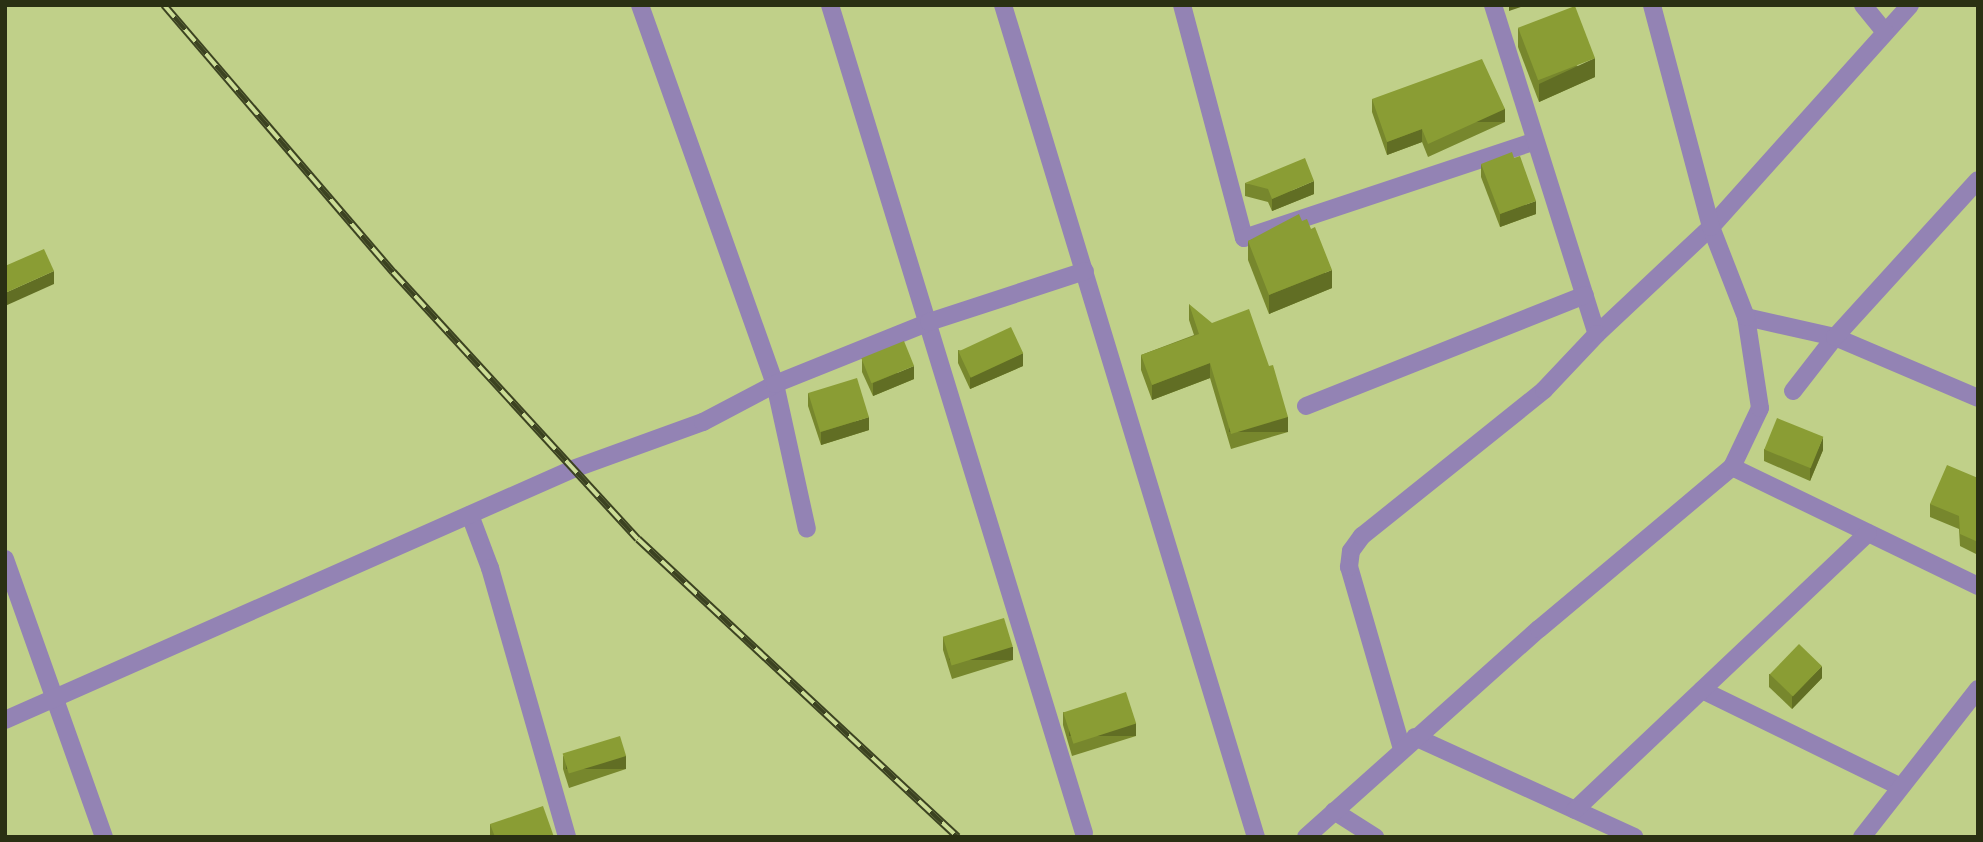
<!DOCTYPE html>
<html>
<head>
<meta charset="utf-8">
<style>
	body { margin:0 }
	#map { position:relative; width:1983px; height:842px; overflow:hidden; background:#c0d089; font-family:"PT Sans Narrow",sans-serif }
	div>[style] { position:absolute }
	.street>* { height:18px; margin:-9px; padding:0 9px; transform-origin:9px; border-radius:9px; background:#9383b4 }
	.rail>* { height:8px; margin-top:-4px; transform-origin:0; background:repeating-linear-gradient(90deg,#ccdd96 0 16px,#3c4321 0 32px); box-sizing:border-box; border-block:2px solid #3c4321 }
	.wall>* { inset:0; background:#77872d }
	.shaded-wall>* { inset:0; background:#616e24; transform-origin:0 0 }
	.building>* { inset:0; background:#8a9d34; transform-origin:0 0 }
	span { translate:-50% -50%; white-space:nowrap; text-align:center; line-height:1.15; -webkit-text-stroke:5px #ccdd96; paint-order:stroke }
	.frame { position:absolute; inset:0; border:7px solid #2a3013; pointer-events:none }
</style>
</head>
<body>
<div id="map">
	<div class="street">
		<i style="left:640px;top:5px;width:402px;rotate:70.4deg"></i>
		<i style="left:775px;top:384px;width:148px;rotate:77.6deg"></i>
		<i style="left:830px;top:5px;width:866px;rotate:72.95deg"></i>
		<i style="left:1003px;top:5px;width:870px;rotate:73.09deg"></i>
		<i style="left:1182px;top:5px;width:241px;rotate:75.1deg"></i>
		<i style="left:1244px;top:238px;width:307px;rotate:-18.4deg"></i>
		<i style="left:1493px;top:5px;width:345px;rotate:72.5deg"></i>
		<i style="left:1597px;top:334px;width:156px;rotate:-43.2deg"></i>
		<i style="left:1711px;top:227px;width:298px;rotate:-48.1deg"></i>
		<i style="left:1863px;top:5px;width:35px;rotate:51deg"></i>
		<i style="left:1746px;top:317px;width:91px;rotate:12.7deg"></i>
		<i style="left:1835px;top:337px;width:155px;rotate:23.1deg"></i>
		<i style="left:1793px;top:391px;width:68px;rotate:-52.1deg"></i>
		<i style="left:1835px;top:337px;width:212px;rotate:-47.7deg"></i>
		<i style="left:1306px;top:406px;width:300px;rotate:-21.7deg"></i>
		<i style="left:1732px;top:467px;width:273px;rotate:25.8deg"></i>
		<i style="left:470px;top:515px;width:57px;rotate:69.3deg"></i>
		<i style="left:490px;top:568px;width:280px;rotate:74deg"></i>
		<i style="left:5px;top:559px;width:295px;rotate:70.4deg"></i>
		<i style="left:1702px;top:690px;width:221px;rotate:26deg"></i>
		<i style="left:5px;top:720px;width:621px;rotate:-23.84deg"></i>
		<i style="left:573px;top:469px;width:138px;rotate:-19.9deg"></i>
		<i style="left:703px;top:422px;width:81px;rotate:-27.8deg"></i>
		<i style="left:775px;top:384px;width:166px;rotate:-21.9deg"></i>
		<i style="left:929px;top:322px;width:164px;rotate:-18.1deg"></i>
		<i style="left:1415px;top:737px;width:241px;rotate:24.5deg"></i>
		<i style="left:1402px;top:749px;width:190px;rotate:-106.2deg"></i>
		<i style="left:1349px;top:567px;width:16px;rotate:-83deg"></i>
		<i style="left:1351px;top:551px;width:19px;rotate:-54deg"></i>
		<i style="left:1362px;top:536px;width:233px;rotate:-38.7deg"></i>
		<i style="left:1544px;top:390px;width:77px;rotate:-46.6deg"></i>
		<i style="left:1575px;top:810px;width:403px;rotate:-43.4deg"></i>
		<i style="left:1334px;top:811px;width:49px;rotate:32.4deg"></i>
		<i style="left:1306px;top:837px;width:312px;rotate:-41.8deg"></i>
		<i style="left:1539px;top:629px;width:252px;rotate:-40deg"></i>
		<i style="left:1732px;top:467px;width:65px;rotate:-64.6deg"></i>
		<i style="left:1760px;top:408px;width:92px;rotate:-98.7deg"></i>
		<i style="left:1746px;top:317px;width:97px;rotate:-111.3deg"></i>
		<i style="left:1711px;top:227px;width:230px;rotate:-104.9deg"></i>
		<i style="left:1862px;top:837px;width:188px;rotate:-51.9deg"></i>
	</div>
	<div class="rail">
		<i style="left:164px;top:5px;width:352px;rotate:49.4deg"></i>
		<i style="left:393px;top:272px;width:362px;rotate:47.5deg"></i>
		<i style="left:638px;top:539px;width:437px;rotate:43deg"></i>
	</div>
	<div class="wall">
		<i style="clip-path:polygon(1518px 28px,1595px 77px,1539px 102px,1518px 47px)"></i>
		<i style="clip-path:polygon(1372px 99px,1505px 122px,1428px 157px,1422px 142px,1387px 155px,1372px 112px)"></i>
		<i style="clip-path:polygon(1481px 164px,1536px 214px,1500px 227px,1481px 177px)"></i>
		<i style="clip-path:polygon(1245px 183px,1314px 194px,1272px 211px,1268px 202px,1245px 196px)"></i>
		<i style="clip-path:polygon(1302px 221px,1332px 288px,1269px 314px,1248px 260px,1248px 241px)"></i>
		<i style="clip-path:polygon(1189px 304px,1288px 432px,1231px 449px,1210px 378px,1152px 400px,1141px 370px,1141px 355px,1194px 335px,1189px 320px)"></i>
		<i style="clip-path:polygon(958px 350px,1023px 366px,970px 389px,958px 363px)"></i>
		<i style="clip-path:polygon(862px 359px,914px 379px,873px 396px,862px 372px)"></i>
		<i style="clip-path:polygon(808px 393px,869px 430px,821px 445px,808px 406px)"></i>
		<i style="clip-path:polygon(1764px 449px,1823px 450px,1810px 481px,1764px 461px)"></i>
		<i style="clip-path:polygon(1978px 478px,1978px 555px,1960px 546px,1959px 529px,1930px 517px,1930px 504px)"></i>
		<i style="clip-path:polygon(943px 637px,1013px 660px,952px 679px,943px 650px)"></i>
		<i style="clip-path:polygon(1769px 674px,1822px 678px,1792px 709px,1769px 687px)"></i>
		<i style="clip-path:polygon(1063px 712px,1136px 736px,1072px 756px,1063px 725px)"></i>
		<i style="clip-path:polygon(563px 756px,626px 769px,569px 788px,563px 769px)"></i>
		<i style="clip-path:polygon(490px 824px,554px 837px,490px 837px)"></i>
	</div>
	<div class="shaded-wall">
		<i style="clip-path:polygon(1509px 5px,1527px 5px,1509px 11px)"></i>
		<i style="clip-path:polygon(1595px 58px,1595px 77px,1539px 102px,1539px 84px)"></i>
		<i style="left:1505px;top:109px;width:13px;height:85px;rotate:90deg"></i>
		<i style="clip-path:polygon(1422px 129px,1422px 142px,1387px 155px,1387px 142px)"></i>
		<i style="clip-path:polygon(1314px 181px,1314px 194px,1272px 211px,1272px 199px)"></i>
		<i style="clip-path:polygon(1536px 201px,1536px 214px,1500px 227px,1500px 214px)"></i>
		<i style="clip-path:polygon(1332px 270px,1332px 288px,1269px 314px,1269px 295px)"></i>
		<i style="clip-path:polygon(54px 271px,54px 284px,5px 306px,5px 293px)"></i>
		<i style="clip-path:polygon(1023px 353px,1023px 366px,970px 389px,970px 376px)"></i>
		<i style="clip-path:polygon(1210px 363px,1210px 378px,1152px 400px,1152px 385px)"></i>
		<i style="clip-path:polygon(914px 366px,914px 379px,873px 396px,873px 383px)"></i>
		<i style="clip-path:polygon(869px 417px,869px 430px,821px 445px,821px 432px)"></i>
		<i style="left:1288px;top:417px;width:15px;height:59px;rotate:90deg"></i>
		<i style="clip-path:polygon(1823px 437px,1823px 450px,1810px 481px,1810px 468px)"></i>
		<i style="left:1013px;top:647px;width:13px;height:64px;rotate:90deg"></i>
		<i style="clip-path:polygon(1822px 666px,1822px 678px,1792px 709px,1792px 696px)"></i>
		<i style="left:1136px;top:723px;width:13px;height:67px;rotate:90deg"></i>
		<i style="left:626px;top:756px;width:13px;height:60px;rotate:90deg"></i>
	</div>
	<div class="building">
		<i style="left:1575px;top:6px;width:56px;height:61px;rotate:69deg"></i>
		<i style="clip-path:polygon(1482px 59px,1505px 109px,1428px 144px,1422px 129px,1387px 142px,1372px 99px)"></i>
		<i style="clip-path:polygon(1512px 152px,1514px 158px,1520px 156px,1536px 201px,1500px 214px,1481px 164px)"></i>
		<i style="clip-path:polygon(1305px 158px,1314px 181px,1272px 199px,1268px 189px,1245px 183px)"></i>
		<i style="clip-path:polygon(1299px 214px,1302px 221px,1307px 219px,1311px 229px,1315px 227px,1332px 270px,1269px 295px,1248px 241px)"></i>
		<i style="clip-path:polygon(44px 249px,54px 271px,5px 293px,5px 266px)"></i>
		<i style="clip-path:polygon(1189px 304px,1212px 323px,1249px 309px,1269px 366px,1273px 365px,1288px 417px,1231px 434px,1210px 363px,1152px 385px,1141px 355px,1199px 334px)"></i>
		<i style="left:1011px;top:327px;width:29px;height:58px;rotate:65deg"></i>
		<i style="left:904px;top:341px;width:27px;height:46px;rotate:68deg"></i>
		<i style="left:857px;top:378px;width:41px;height:51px;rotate:73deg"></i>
		<i style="left:1777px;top:418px;width:50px;height:34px;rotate:22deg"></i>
		<i style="clip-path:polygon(1947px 465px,1978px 478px,1978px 542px,1960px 534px,1959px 516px,1930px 504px)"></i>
		<i style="left:1004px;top:618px;width:30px;height:64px;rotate:73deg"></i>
		<i style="left:1799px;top:644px;width:32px;height:42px;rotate:44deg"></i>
		<i style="left:1126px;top:692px;width:33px;height:66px;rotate:72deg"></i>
		<i style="left:620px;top:736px;width:21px;height:60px;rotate:73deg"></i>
		<i style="clip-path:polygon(543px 806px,554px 837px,495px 837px,490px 824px)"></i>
	</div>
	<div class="frame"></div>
</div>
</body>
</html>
